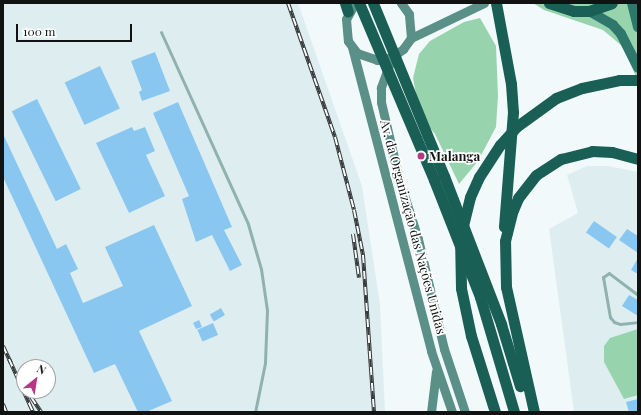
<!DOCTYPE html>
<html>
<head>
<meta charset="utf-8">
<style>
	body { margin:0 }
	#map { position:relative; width:641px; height:415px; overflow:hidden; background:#f2f9fa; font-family:"Playfair Display",serif }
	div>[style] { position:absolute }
	.built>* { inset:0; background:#deeef0 }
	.green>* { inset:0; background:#97d4ad }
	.building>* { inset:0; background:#89c7f0; transform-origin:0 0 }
	.lane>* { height:3px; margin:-1.5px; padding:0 1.5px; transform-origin:1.5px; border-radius:1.5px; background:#8fb2ac }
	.secondary>* { height:9px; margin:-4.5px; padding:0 4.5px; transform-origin:4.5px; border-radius:4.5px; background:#5a9087 }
	.primary>* { height:10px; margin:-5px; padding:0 5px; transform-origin:5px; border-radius:5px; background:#2f776d }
	.highway>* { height:11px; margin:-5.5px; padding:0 5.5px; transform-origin:5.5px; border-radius:5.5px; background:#1a5f56 }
	.rail>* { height:4px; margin-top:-2px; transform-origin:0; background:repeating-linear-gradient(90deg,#fff 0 8px,#363939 0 16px); box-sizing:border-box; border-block:1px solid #363939 }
	.highway-bridge>* { height:11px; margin:-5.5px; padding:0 5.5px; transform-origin:5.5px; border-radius:5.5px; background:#1a5f56 }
	.dots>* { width:11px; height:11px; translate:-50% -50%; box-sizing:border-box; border:2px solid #fff; border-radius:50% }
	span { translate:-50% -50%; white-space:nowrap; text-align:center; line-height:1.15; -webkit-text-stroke:3.5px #fff; paint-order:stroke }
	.poi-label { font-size:13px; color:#111313; font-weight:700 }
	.left { translate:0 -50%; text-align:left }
	.street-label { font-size:13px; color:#111313 }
	.frame { position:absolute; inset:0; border:4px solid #111313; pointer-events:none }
	.north { position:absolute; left:16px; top:359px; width:40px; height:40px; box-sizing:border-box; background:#fff; border:1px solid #a0a1a1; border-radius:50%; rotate:30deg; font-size:11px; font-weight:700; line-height:16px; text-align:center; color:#111313 }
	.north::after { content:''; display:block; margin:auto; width:14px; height:18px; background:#b63785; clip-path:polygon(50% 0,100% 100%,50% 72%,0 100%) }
	.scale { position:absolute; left:16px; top:24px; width:116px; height:18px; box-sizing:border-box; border:2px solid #111313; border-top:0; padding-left:5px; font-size:12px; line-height:14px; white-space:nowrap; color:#111313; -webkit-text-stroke:3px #fff; paint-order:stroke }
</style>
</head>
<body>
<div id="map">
	<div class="built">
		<i style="clip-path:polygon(evenodd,3px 3px,298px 3px,362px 186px,380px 304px,385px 412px,3px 412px,3px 3px,24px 367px,48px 367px,48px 391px,24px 391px,24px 367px)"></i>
		<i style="clip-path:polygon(587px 166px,608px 166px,638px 172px,638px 412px,574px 412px,549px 229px,578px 213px,567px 175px)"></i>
	</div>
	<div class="green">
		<i style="clip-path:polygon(533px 3px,638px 3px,638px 81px,622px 46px,603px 30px,544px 10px)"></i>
		<i style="clip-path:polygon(480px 18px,496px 46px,498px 96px,496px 127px,478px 161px,459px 184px,435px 134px,420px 116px,413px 78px,419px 54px,430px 41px,464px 22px)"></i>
		<i style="clip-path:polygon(638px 329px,638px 395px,624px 399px,604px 362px,604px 346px,610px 338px)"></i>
	</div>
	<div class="building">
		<i style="clip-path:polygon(155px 52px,170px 91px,142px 101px,139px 92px,142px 90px,131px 61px)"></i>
		<i style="left:100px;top:66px;width:47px;height:39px;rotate:65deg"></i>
		<i style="left:37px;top:99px;width:100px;height:28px;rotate:64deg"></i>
		<i style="clip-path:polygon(178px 102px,232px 227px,224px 230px,242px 265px,230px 271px,212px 235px,196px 242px,182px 199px,189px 196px,153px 113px)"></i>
		<i style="clip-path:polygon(132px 127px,134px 131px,145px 127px,155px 151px,146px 155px,165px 196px,129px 213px,96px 143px)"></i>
		<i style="clip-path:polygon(3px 134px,57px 249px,66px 244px,78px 269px,70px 273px,83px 303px,123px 286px,105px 247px,154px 225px,192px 306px,139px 331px,172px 401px,146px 412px,138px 412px,115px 364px,94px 373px,3px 177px)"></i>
		<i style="left:594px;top:221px;width:28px;height:14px;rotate:35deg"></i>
		<i style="clip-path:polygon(627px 229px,638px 236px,638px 253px,619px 240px)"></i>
		<i style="clip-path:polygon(638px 258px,638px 274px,631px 270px)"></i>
		<i style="clip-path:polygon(629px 295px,638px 300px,638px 316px,622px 306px)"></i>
		<i style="left:221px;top:308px;width:8px;height:13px;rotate:60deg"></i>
		<i style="clip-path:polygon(199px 320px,202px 327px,196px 329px,193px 323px)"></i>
		<i style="left:213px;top:323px;width:13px;height:17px;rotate:67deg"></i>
		<i style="clip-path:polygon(638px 399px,638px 412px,629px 412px,626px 402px)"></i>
	</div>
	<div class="lane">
		<i style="left:161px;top:32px;width:211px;rotate:65.6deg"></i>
		<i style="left:248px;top:224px;width:47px;rotate:73.9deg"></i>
		<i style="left:261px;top:269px;width:41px;rotate:81.7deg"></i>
		<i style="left:267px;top:310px;width:53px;rotate:92.2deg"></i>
		<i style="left:265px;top:363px;width:50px;rotate:101.5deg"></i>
		<i style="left:638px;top:295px;width:36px;rotate:-143deg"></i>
		<i style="left:609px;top:273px;width:7px;rotate:146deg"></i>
		<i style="left:603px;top:277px;width:41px;rotate:80.1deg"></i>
		<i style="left:610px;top:317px;width:6px;rotate:51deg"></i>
		<i style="left:614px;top:322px;width:6px;rotate:18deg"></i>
		<i style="left:620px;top:324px;width:18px;rotate:-6deg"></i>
	</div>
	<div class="secondary">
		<i style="left:355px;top:3px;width:18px;rotate:119deg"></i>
		<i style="left:346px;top:19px;width:22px;rotate:85deg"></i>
		<i style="left:348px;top:41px;width:15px;rotate:53deg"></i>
		<i style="left:357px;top:53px;width:21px;rotate:19deg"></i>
		<i style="left:377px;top:60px;width:15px;rotate:-11deg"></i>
		<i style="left:392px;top:57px;width:14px;rotate:-36deg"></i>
		<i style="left:403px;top:49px;width:14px;rotate:-54deg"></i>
		<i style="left:411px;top:38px;width:24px;rotate:-95deg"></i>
		<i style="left:409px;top:14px;width:14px;rotate:-126deg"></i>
		<i style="left:411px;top:38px;width:81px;rotate:-25.6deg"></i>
		<i style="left:352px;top:47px;width:314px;rotate:75.4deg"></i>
		<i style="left:431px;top:351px;width:65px;rotate:71deg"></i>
		<i style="left:392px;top:57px;width:33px;rotate:110deg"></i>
		<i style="left:381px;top:88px;width:14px;rotate:90deg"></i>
		<i style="left:381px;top:102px;width:79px;rotate:76.8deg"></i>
		<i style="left:399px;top:179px;width:63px;rotate:72.4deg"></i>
		<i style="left:418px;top:239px;width:113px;rotate:76.7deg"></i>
		<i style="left:444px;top:349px;width:66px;rotate:71.6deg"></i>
		<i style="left:431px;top:412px;width:41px;rotate:-83deg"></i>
	</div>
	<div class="primary">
		<i style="left:632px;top:3px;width:25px;rotate:76deg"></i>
		<i style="left:589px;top:11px;width:28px;rotate:30deg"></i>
		<i style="left:613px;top:25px;width:12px;rotate:48deg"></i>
		<i style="left:621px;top:34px;width:38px;rotate:63deg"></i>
	</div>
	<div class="highway">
		<i style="left:345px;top:3px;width:9px;rotate:72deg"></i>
		<i style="left:496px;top:3px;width:82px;rotate:79.5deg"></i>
		<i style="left:511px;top:84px;width:28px;rotate:86deg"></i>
		<i style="left:513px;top:112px;width:115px;rotate:94.5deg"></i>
		<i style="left:549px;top:3px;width:26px;rotate:18deg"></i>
		<i style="left:574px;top:11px;width:15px"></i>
		<i style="left:589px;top:11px;width:24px;rotate:-19deg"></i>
		<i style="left:444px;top:176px;width:159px;rotate:68.9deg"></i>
		<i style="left:501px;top:324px;width:65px;rotate:73deg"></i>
		<i style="left:434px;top:180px;width:126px;rotate:68.5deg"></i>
		<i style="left:480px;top:297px;width:120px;rotate:73.5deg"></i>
		<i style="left:534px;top:412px;width:128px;rotate:-102.6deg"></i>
		<i style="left:506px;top:287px;width:46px;rotate:-91.2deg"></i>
		<i style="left:505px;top:241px;width:32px;rotate:-76deg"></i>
		<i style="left:513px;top:210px;width:13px;rotate:-67deg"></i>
		<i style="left:518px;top:198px;width:29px;rotate:-52deg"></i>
		<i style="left:536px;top:175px;width:30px;rotate:-33deg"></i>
		<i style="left:561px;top:159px;width:32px;rotate:-14deg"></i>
		<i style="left:592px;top:151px;width:20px;rotate:3deg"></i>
		<i style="left:612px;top:152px;width:27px;rotate:15deg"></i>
	</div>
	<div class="rail">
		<i style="left:288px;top:3px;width:142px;rotate:70.7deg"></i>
		<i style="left:335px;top:137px;width:75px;rotate:75.4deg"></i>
		<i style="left:354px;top:210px;width:46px;rotate:78.7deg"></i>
		<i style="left:363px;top:255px;width:157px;rotate:86deg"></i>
		<i style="left:353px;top:234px;width:44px;rotate:82.2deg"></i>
		<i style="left:3px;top:346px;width:19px;rotate:65deg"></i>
		<i style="left:9px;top:359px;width:58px;rotate:65.6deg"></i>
		<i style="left:31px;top:397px;width:18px;rotate:56deg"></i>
		<i style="left:3px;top:404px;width:9px;rotate:69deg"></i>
	</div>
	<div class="highway-bridge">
		<i style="left:359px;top:3px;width:192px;rotate:67deg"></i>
		<i style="left:373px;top:3px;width:187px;rotate:67.7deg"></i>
		<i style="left:495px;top:412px;width:80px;rotate:-107.5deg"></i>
		<i style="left:471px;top:336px;width:49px;rotate:-101.8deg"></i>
		<i style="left:461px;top:288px;width:50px;rotate:-91.1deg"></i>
		<i style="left:460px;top:238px;width:42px;rotate:-76.3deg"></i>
		<i style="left:470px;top:197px;width:22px;rotate:-66deg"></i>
		<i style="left:479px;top:177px;width:38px;rotate:-57deg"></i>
		<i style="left:500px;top:145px;width:24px;rotate:-48deg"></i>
		<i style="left:516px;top:127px;width:49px;rotate:-35.9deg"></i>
		<i style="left:556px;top:98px;width:28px;rotate:-21deg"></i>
		<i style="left:582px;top:88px;width:38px;rotate:-12deg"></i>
		<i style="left:619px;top:80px;width:19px"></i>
	</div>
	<div class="dots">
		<i style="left:421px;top:156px;background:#b63785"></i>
	</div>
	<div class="poi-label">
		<span class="left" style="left:429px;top:156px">Malanga</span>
	</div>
	<div class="street-label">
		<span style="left:413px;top:227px;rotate:75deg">Av. da Organização das Nações Unidas</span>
	</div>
	<div class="frame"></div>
	<div class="north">N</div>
	<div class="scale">100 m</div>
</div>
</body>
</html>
